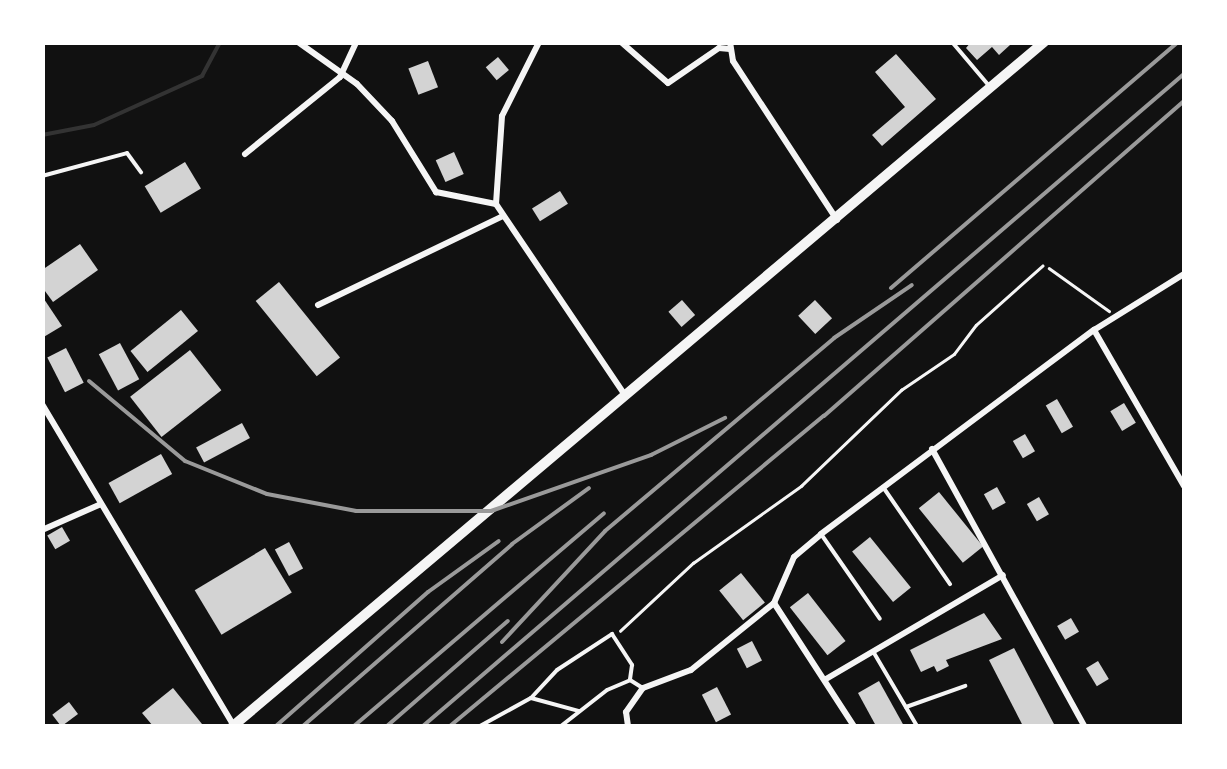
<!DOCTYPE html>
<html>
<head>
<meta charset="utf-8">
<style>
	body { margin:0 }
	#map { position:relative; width:1227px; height:769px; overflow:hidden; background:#111; font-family:Ubuntu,sans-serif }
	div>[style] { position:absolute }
	.stream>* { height:4px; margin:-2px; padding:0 2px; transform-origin:2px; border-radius:2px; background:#333 }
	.building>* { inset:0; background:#d3d3d3; transform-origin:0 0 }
	.path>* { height:2.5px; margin:-1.25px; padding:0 1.25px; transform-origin:1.25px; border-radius:1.25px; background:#f5f5f5 }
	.service>* { height:4px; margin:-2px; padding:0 2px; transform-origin:2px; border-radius:2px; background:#f5f5f5 }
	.minor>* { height:6px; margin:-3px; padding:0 3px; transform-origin:3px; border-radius:3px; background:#f5f5f5 }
	.secondary>* { height:10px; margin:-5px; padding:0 5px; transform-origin:5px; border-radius:5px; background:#f5f5f5 }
	.rail>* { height:4px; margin:-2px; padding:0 2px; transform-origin:2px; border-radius:2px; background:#9a9a9a }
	span { translate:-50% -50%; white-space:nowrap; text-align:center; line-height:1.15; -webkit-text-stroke:8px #fff; paint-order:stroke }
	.frame { position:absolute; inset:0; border:45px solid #fff; pointer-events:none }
</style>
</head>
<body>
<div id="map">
	<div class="stream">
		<i style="left:42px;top:135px;width:53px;rotate:-10.9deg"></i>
		<i style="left:94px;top:125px;width:119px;rotate:-24.4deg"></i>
		<i style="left:202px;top:76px;width:38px;rotate:-62deg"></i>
	</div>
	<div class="building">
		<i style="clip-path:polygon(971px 42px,1008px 42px,1010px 45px,999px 55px,992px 47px,977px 60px,966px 48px)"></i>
		<i style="clip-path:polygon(896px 54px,936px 99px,882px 146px,872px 135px,905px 107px,875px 72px)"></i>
		<i style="left:498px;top:57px;width:17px;height:16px;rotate:50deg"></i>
		<i style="left:428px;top:61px;width:28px;height:21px;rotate:69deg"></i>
		<i style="left:454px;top:152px;width:24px;height:20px;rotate:66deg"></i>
		<i style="left:185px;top:162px;width:31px;height:47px;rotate:59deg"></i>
		<i style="left:560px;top:191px;width:15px;height:33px;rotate:58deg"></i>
		<i style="clip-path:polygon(80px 244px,98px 270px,53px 302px,42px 287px,42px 270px)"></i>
		<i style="left:279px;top:282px;width:97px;height:30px;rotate:51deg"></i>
		<i style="clip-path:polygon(42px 296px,62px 326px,42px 338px)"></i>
		<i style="left:682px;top:300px;width:20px;height:18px;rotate:49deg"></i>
		<i style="left:815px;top:300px;width:25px;height:23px;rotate:47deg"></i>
		<i style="left:181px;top:310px;width:27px;height:65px;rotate:51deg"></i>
		<i style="left:120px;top:343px;width:41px;height:24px;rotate:62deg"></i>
		<i style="left:66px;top:348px;width:39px;height:21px;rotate:63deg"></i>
		<i style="left:190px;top:350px;width:51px;height:76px;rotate:52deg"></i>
		<i style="left:1057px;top:399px;width:32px;height:13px;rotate:60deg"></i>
		<i style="left:1124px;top:403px;width:23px;height:16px;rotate:59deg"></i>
		<i style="left:242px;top:423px;width:17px;height:52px;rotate:62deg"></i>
		<i style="left:1025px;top:434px;width:20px;height:14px;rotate:60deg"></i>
		<i style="left:161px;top:454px;width:23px;height:60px;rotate:61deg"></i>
		<i style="left:997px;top:487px;width:18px;height:15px;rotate:61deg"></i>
		<i style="left:939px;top:492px;width:70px;height:26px;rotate:51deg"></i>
		<i style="left:1039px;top:497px;width:20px;height:14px;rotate:60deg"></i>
		<i style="left:62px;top:527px;width:16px;height:17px;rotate:60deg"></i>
		<i style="left:870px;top:537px;width:65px;height:23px;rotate:51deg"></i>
		<i style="left:289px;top:542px;width:30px;height:16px;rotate:62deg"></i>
		<i style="left:265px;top:548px;width:52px;height:82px;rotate:59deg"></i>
		<i style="left:741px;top:573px;width:38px;height:28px;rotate:51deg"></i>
		<i style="left:808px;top:593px;width:61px;height:23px;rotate:52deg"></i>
		<i style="clip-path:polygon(984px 613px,1002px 639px,946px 660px,949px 666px,937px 672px,934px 666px,921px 672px,910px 650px)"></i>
		<i style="left:1071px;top:618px;width:16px;height:16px;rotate:60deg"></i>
		<i style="left:752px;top:641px;width:22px;height:17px;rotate:63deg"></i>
		<i style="clip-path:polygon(1014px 648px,1055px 726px,1023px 726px,989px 660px)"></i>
		<i style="left:1098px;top:661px;width:21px;height:14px;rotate:59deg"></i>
		<i style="clip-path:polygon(879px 681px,904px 726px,876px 726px,858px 693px)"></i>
		<i style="left:717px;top:687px;width:31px;height:17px;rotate:63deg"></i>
		<i style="clip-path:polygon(173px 688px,202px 724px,199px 726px,153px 726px,142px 713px)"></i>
		<i style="left:69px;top:702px;width:15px;height:21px;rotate:53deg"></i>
	</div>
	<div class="path">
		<i style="left:1049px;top:268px;width:74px;rotate:35.6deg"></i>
		<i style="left:620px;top:631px;width:100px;rotate:-43deg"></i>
		<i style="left:693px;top:563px;width:133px;rotate:-35.5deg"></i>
		<i style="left:801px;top:486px;width:139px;rotate:-43.8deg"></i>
		<i style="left:901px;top:390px;width:64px;rotate:-34.2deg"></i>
		<i style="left:954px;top:354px;width:36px;rotate:-53deg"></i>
		<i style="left:976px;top:325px;width:89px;rotate:-41.8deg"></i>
	</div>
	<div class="service">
		<i style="left:952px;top:42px;width:59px;rotate:49.8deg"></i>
		<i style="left:42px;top:176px;width:88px;rotate:-15.1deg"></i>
		<i style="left:127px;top:153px;width:24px;rotate:54deg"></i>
		<i style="left:883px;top:487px;width:118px;rotate:55.4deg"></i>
		<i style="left:821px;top:534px;width:103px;rotate:55.2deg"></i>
		<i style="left:874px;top:653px;width:85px;rotate:59.5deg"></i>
		<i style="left:531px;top:698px;width:38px;rotate:-47deg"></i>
		<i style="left:557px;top:670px;width:66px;rotate:-33.2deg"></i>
		<i style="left:612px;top:634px;width:37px;rotate:57deg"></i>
		<i style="left:632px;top:665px;width:15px;rotate:98deg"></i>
		<i style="left:906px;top:707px;width:63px;rotate:-19.6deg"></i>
		<i style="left:480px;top:726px;width:58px;rotate:-28.8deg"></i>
		<i style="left:531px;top:698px;width:50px;rotate:15.2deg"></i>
		<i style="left:561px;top:726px;width:58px;rotate:-38deg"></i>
		<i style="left:607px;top:690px;width:25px;rotate:-23deg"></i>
		<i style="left:630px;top:680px;width:15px;rotate:32deg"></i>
	</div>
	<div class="minor">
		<i style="left:298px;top:42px;width:72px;rotate:35.4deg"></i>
		<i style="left:357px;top:84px;width:51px;rotate:46.6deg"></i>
		<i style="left:392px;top:121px;width:84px;rotate:58.2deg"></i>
		<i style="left:436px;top:192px;width:61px;rotate:11.3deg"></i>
		<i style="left:496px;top:204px;width:230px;rotate:56deg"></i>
		<i style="left:621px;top:42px;width:62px;rotate:41.1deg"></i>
		<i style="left:668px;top:83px;width:62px;rotate:-34.5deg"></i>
		<i style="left:719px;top:48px;width:11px;rotate:5deg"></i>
		<i style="left:730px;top:42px;width:19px;rotate:81deg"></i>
		<i style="left:733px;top:61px;width:190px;rotate:56.8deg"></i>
		<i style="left:245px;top:154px;width:122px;rotate:-39deg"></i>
		<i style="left:340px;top:77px;width:38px;rotate:-65deg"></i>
		<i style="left:496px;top:204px;width:88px;rotate:-86.1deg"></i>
		<i style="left:502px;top:116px;width:83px;rotate:-63.4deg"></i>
		<i style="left:318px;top:305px;width:205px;rotate:-25.7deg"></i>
		<i style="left:1094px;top:330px;width:180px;rotate:60deg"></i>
		<i style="left:42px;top:404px;width:374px;rotate:59.2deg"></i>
		<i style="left:932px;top:449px;width:316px;rotate:61.2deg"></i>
		<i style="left:42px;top:530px;width:64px;rotate:-23.8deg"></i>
		<i style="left:774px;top:603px;width:147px;rotate:57deg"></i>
		<i style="left:826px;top:679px;width:205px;rotate:-30.4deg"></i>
		<i style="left:628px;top:726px;width:14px;rotate:-98deg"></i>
		<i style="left:626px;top:712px;width:29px;rotate:-55deg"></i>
		<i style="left:643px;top:688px;width:51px;rotate:-20.6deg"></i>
		<i style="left:691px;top:670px;width:107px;rotate:-38.9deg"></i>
		<i style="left:774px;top:603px;width:50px;rotate:-66.5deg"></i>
		<i style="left:794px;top:557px;width:35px;rotate:-40deg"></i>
		<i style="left:821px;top:534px;width:341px;rotate:-36.8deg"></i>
		<i style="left:1094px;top:330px;width:106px;rotate:-31.9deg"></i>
	</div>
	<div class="secondary">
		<i style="left:233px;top:726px;width:1061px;rotate:-40.14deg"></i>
	</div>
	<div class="rail">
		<i style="left:891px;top:288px;width:378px;rotate:-40.6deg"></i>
		<i style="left:89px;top:381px;width:125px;rotate:39.8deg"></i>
		<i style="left:185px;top:461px;width:88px;rotate:21.9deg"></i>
		<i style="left:267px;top:494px;width:91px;rotate:10.8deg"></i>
		<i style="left:356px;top:511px;width:135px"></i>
		<i style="left:491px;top:511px;width:170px;rotate:-19.3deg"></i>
		<i style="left:651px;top:455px;width:83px;rotate:-26.6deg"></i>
		<i style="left:502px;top:642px;width:151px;rotate:-47.1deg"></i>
		<i style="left:605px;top:531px;width:299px;rotate:-40.1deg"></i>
		<i style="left:834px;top:338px;width:94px;rotate:-34.2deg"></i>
		<i style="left:276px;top:726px;width:203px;rotate:-41.4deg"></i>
		<i style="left:428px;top:592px;width:87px;rotate:-35.7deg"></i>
		<i style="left:303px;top:726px;width:277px;rotate:-41deg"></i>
		<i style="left:512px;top:544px;width:95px;rotate:-36deg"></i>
		<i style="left:354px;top:726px;width:328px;rotate:-40.4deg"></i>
		<i style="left:387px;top:726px;width:160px;rotate:-41deg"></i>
		<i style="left:423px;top:726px;width:1002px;rotate:-40.59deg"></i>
		<i style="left:450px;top:726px;width:486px;rotate:-39.7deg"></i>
		<i style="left:824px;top:416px;width:478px;rotate:-41.2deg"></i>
	</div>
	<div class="frame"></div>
</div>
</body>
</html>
